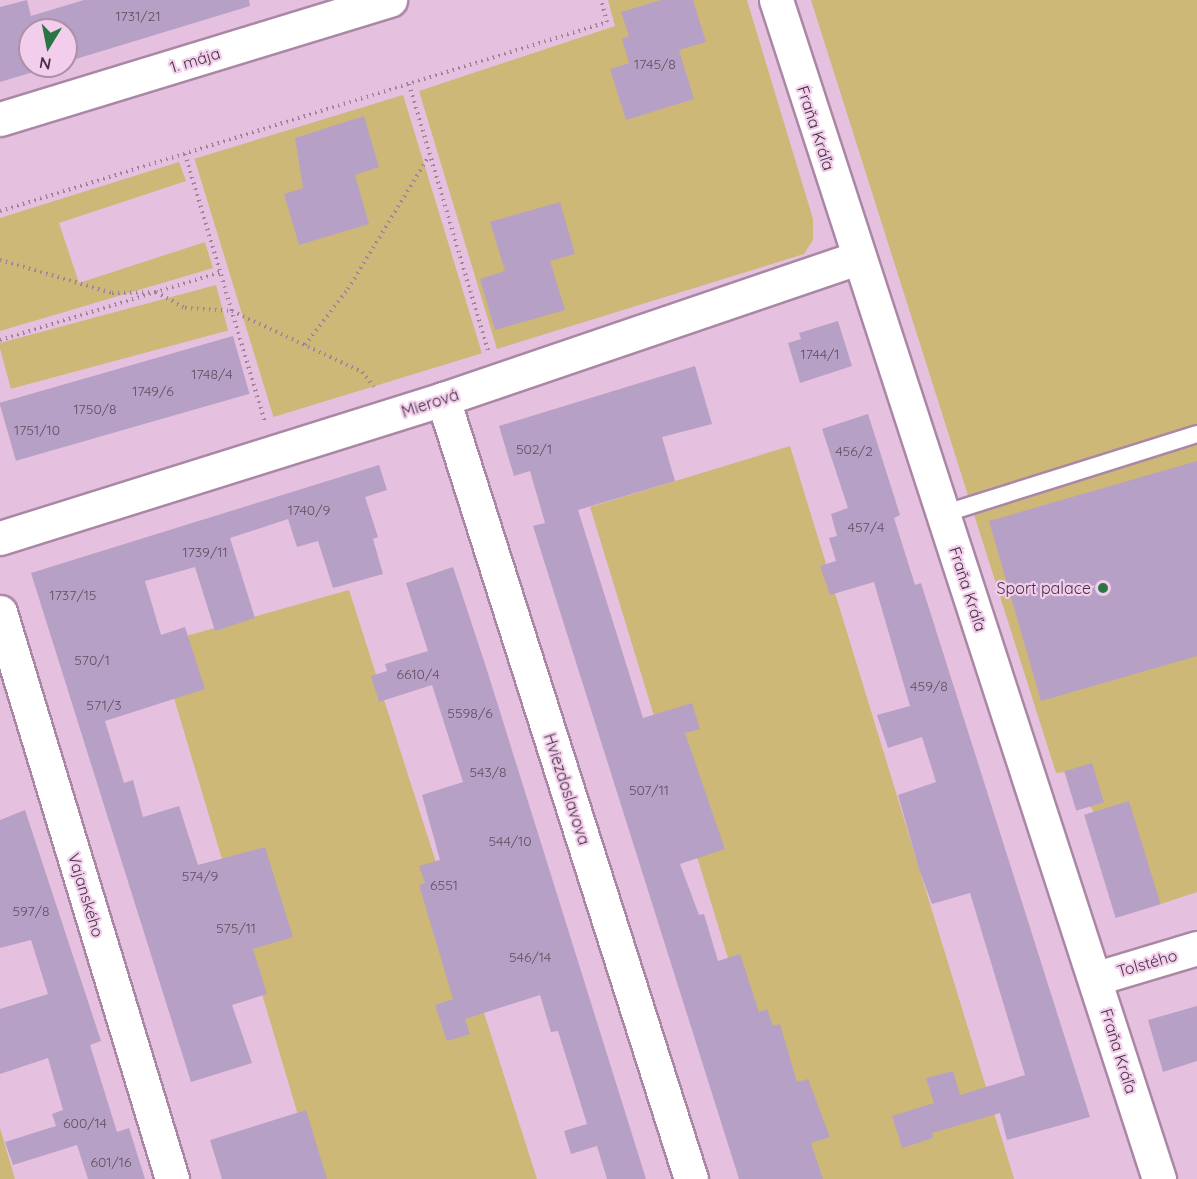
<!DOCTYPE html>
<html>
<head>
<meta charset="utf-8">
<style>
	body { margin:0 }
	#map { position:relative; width:1197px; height:1179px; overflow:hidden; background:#e5c0df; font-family:Quicksand,sans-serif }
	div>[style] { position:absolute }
	.green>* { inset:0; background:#cdb877; transform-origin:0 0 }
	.building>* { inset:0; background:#b7a0c5; transform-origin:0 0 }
	.path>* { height:4px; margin-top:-2px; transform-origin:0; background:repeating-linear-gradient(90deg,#9f839a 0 1.5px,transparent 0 6px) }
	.roads { filter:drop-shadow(2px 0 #aa87a4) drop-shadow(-2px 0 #aa87a4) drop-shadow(0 2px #aa87a4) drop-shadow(0 -2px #aa87a4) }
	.service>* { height:16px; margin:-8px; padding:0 8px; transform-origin:8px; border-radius:8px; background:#fff }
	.minor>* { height:33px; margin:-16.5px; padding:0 16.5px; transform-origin:16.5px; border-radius:16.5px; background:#fff }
	.dots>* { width:16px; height:16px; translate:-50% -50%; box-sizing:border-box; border:3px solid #f3cdec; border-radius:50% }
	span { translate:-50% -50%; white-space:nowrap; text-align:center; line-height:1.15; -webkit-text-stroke:4.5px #f3cdec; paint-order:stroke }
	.number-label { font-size:14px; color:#604f62 }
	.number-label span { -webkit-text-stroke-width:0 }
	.street-label { font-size:16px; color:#433441 }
	.poi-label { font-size:16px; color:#433441 }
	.right { translate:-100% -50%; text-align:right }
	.north { position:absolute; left:18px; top:18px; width:60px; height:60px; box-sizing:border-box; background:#f3cdec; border:2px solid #ad90a8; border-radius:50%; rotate:190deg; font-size:16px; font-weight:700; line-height:24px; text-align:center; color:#433441 }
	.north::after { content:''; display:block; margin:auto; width:21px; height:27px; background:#297544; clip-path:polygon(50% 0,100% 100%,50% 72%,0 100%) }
</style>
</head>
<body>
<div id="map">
	<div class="green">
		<i style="clip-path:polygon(608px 0,747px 0,813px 219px,813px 240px,804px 254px,497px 349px,419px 91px,615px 26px)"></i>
		<i style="clip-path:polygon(811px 0,1197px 0,1197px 892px,1161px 904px,1065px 772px,1056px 773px)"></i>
		<i style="left:403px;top:95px;width:270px;height:218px;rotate:73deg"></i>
		<i style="clip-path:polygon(179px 162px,186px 181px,59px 223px,79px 283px,205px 242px,213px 268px,0 331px,0 218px)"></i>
		<i style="left:216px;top:285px;width:47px;height:225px;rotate:75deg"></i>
		<i style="left:790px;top:446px;width:769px;height:209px;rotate:73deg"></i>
		<i style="clip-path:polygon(349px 590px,537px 1179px,317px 1179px,158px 644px)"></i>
		<i style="clip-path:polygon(0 1128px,15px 1179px,0 1179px)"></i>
	</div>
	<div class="building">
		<i style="clip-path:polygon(27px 0,31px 16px,84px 0,249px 0,250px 6px,66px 62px,66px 30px,30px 30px,30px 66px,53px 66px,0 82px,0 7px)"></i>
		<i style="clip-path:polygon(661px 0,693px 0,706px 42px,679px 50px,694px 99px,626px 120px,610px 69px,629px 63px,622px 39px,629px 36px,621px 12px)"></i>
		<i style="clip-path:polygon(364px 116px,379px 167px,355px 175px,369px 224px,299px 245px,284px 194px,303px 188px,295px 138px)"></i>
		<i style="clip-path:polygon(560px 202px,575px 254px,550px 261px,565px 310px,495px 330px,480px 279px,505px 271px,490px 222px)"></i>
		<i style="clip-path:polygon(838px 321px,852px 366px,800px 383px,788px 343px,801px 339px,799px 333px)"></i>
		<i style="left:233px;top:336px;width:60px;height:243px;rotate:74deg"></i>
		<i style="clip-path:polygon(695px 366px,712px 424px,662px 437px,675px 481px,578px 510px,643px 718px,692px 703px,700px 729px,685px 733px,725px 849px,680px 864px,699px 915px,704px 914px,718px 961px,740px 954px,759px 1012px,767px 1009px,773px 1026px,780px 1024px,797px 1082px,808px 1079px,830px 1137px,811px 1143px,823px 1179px,739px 1179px,533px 526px,545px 523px,530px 471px,514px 476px,499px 426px)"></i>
		<i style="clip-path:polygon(868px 414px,900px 515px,894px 518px,915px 585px,921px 583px,1090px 1117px,1007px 1140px,1000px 1113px,932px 1133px,933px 1138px,902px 1148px,892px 1116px,934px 1103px,926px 1078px,953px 1071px,960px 1095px,1025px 1075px,970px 893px,932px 904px,919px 869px,898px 795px,936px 782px,922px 737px,888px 748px,877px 715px,910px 706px,874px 582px,830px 595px,820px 566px,836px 561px,829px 538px,837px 536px,831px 514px,848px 508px,822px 429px)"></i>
		<i style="clip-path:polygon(1197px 461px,1197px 656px,1041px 701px,989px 521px)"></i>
		<i style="clip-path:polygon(379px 465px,387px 490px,365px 497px,378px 537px,373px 539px,383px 574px,333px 588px,318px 541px,297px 547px,288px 519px,230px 538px,255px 618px,215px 631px,195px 567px,145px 581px,161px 635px,185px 627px,205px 689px,105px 721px,124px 783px,133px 780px,143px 817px,179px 806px,198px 865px,265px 847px,293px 937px,253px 949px,267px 994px,232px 1005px,252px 1063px,191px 1082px,31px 573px)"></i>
		<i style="clip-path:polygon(453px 567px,486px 667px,646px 1179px,607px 1179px,597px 1146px,571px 1154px,564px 1131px,587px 1124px,558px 1031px,551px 1032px,540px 995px,465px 1019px,470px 1034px,447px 1041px,435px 1005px,453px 999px,419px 885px,425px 883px,419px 866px,440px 860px,422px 795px,463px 782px,432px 685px,379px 702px,371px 676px,387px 671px,385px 664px,428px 651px,406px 583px)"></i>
		<i style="left:1092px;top:763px;width:41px;height:29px;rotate:73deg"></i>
		<i style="left:1129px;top:801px;width:108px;height:47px;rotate:73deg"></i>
		<i style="clip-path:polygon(25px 810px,101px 1041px,90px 1045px,117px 1132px,129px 1128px,145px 1179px,88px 1179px,77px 1145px,13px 1165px,5px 1142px,56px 1126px,52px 1114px,63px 1110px,48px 1058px,0 1074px,0 1009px,48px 994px,31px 940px,0 948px,0 820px)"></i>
		<i style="clip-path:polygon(1197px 1006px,1197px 1061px,1163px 1072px,1148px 1020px)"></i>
		<i style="clip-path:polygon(306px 1110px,327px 1179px,222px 1179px,210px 1140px)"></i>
	</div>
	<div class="path">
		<i style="left:409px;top:84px;width:278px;rotate:73.5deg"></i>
		<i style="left:185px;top:154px;width:281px;rotate:73.4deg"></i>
		<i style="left:0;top:211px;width:636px;rotate:-17.29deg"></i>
		<i style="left:607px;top:22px;width:23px;rotate:-105deg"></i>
		<i style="left:0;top:260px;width:117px;rotate:16.4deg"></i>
		<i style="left:112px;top:293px;width:44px;rotate:-1.3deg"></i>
		<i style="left:156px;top:292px;width:33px;rotate:29deg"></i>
		<i style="left:185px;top:308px;width:47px;rotate:3.7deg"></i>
		<i style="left:232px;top:311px;width:144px;rotate:25.1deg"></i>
		<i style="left:362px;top:372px;width:19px;rotate:51deg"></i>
		<i style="left:0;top:340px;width:231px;rotate:-17.1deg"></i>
		<i style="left:305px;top:345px;width:71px;rotate:-52.5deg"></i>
		<i style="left:348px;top:289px;width:156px;rotate:-58.7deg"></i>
	</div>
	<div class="roads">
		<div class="service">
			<i style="left:943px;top:514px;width:266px;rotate:-17.5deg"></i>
		</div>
		<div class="minor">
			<i style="left:776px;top:0;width:1240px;rotate:72deg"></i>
			<i style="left:0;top:119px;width:408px;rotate:-17deg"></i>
			<i style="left:443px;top:399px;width:818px;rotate:72.36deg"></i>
			<i style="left:0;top:538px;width:464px;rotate:-17.4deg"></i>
			<i style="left:443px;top:399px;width:437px;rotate:-18.8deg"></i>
			<i style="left:0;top:612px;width:593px;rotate:73.12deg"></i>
			<i style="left:1097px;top:978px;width:104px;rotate:-16.7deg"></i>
		</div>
	</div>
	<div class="dots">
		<i style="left:1103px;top:588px;background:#297544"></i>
	</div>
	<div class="number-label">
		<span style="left:138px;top:16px">1731/21</span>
		<span style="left:655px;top:64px">1745/8</span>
		<span style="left:820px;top:354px">1744/1</span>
		<span style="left:212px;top:374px">1748/4</span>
		<span style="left:153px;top:391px">1749/6</span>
		<span style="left:95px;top:409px">1750/8</span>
		<span style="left:37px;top:430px">1751/10</span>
		<span style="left:534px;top:449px">502/1</span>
		<span style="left:854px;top:451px">456/2</span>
		<span style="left:309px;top:510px">1740/9</span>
		<span style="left:866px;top:527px">457/4</span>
		<span style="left:205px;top:552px">1739/11</span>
		<span style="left:73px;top:595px">1737/15</span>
		<span style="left:92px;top:660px">570/1</span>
		<span style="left:418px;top:674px">6610/4</span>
		<span style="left:929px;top:686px">459/8</span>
		<span style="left:104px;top:705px">571/3</span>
		<span style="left:470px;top:713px">5598/6</span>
		<span style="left:488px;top:772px">543/8</span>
		<span style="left:649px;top:790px">507/11</span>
		<span style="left:510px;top:841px">544/10</span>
		<span style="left:200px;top:876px">574/9</span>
		<span style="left:444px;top:885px">6551</span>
		<span style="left:31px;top:911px">597/8</span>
		<span style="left:236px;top:928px">575/11</span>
		<span style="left:530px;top:957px">546/14</span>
		<span style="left:85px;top:1123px">600/14</span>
		<span style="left:111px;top:1162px">601/16</span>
	</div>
	<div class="street-label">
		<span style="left:195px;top:60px;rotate:-17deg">1. mája</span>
		<span style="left:816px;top:128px;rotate:72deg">Fraňa Kráľa</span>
		<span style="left:430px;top:403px;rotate:-18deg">Mierová</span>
		<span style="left:968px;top:589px;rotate:72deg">Fraňa Kráľa</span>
		<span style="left:567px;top:789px;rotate:72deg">Hviezdoslavova</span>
		<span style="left:86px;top:895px;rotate:73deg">Vajanského</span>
		<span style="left:1147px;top:963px;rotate:-16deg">Tolstého</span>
		<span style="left:1119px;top:1051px;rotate:73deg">Fraňa Kráľa</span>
	</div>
	<div class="poi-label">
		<span class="right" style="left:1091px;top:588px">Sport palace</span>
	</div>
	<div class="north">N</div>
</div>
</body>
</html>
